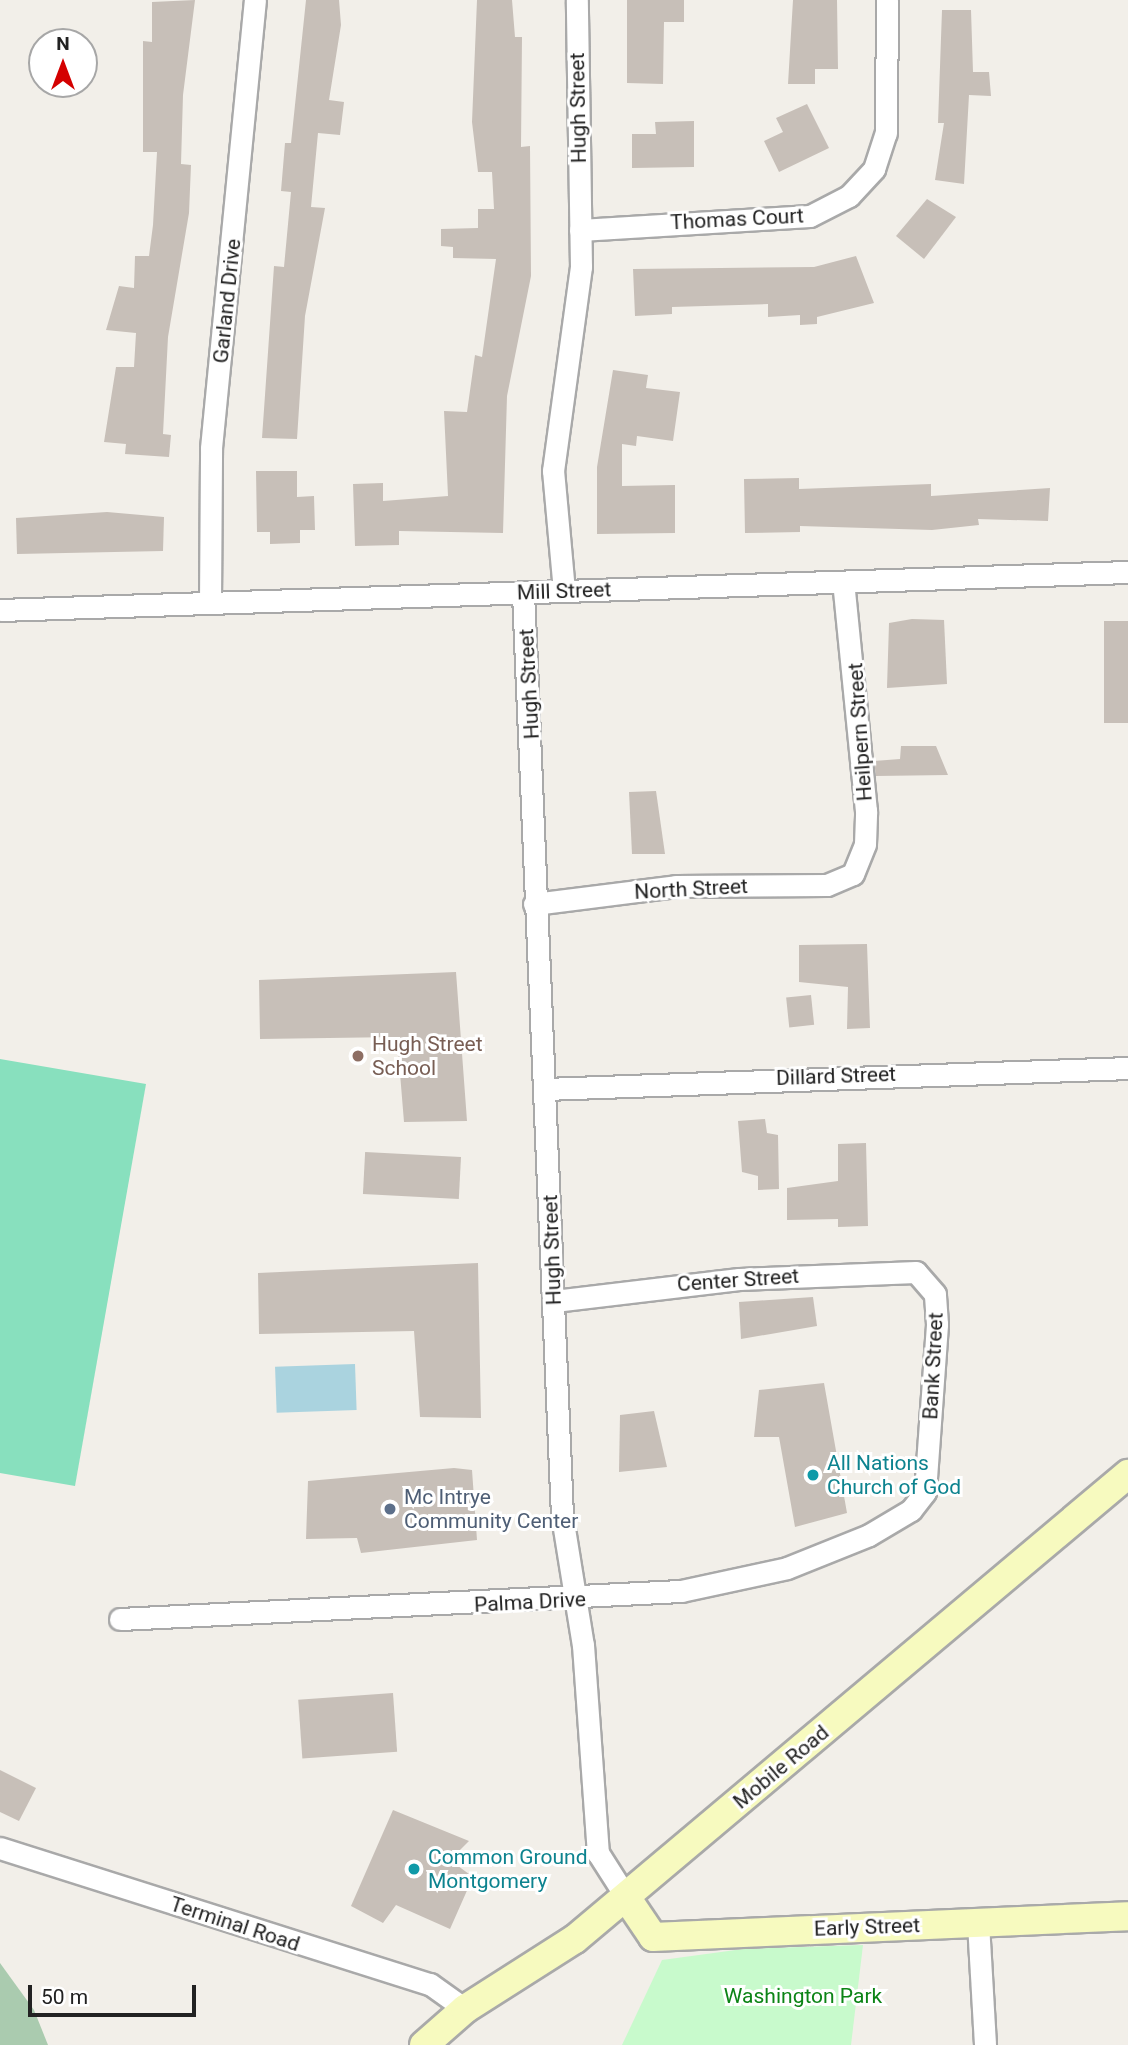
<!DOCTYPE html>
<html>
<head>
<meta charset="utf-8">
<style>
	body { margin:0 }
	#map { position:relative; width:1128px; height:2045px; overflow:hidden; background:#f2efe9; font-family:Roboto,sans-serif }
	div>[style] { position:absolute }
	.cemetery>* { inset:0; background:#aacbaf }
	.park>* { inset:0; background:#c8facc }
	.pitch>* { inset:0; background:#88e0be }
	.water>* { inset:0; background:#aad3df; transform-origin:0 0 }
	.building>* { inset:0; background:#c7bfb8; transform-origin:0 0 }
	.roads { filter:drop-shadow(2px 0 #a9a9a9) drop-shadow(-2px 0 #a9a9a9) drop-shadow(0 2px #a9a9a9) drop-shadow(0 -2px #a9a9a9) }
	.street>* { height:21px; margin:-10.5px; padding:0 10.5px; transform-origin:10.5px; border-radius:10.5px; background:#fff }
	.secondary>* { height:28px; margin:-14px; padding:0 14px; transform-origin:14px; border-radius:14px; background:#f7fabf }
	.dots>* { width:19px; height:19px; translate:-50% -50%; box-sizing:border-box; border:4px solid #fff; border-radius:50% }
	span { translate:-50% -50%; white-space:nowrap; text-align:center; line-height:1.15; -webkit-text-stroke:6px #fff; paint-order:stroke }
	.street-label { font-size:21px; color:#222 }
	.education-label { font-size:21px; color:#785e54 }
	.left { translate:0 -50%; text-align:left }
	.culture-label { font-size:21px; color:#0d838f }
	.service-label { font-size:21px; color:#4e5e75 }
	.park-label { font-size:21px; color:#0c8416 }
	.north { position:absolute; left:28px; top:28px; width:70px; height:70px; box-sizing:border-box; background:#fff; border:2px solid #a7a7a7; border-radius:50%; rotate:0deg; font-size:19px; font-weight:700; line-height:28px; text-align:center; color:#222 }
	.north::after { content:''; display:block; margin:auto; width:24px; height:32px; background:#d40000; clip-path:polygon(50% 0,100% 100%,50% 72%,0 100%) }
	.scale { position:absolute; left:28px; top:1985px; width:168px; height:32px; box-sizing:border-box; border:4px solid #222; border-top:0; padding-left:9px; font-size:21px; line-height:24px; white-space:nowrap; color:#222; -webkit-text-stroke:5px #fff; paint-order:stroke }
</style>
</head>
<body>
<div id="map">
	<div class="cemetery">
		<i style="clip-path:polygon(0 1963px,34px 2010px,48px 2045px,0 2045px)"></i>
	</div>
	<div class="park">
		<i style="clip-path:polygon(863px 1945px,851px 2045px,622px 2045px,662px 1960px,743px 1949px)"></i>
	</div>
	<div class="pitch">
		<i style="clip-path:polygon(0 1059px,146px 1084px,75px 1486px,0 1473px)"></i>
	</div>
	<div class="water">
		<i style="left:355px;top:1364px;width:46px;height:80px;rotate:88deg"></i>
	</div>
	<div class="building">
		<i style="clip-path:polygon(195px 0,183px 95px,181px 164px,191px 165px,189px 213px,168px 337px,163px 434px,171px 435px,169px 457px,125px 454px,126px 444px,104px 442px,116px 367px,134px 367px,136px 333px,106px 330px,119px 286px,134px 288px,135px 256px,149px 256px,153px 225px,157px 152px,143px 152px,143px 41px,152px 42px,152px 2px)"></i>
		<i style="clip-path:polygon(306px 0,339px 0,341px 25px,329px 100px,344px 102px,340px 135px,318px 133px,311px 207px,325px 208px,305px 316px,297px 439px,262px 438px,274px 266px,284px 267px,291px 192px,281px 191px,285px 143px,291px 143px)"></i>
		<i style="clip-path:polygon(477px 0,512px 0,515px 37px,522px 37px,521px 147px,530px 146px,531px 276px,507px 396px,503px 533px,399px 531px,399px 545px,355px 546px,353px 484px,383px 483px,383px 501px,448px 496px,444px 411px,467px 412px,475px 355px,482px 357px,496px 259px,453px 258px,453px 247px,441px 246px,441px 229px,478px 228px,478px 209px,494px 209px,492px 172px,478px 172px,472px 122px)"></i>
		<i style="clip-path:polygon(627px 0,684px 0,684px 22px,664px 22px,663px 84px,627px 83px)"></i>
		<i style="clip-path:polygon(793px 0,837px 0,838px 69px,815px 69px,815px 84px,788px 84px)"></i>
		<i style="clip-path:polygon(942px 10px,971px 10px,973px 72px,989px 72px,991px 96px,969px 95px,964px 184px,935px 180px,944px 123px,938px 123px)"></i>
		<i style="clip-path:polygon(807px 104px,829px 148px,779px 172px,764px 141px,783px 132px,776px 118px)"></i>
		<i style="clip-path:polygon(694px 121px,694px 167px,632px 168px,632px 134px,656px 134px,655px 122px)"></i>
		<i style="clip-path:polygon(927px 199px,956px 217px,924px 259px,896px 236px)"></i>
		<i style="clip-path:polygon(856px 256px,874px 303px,817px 317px,817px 324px,800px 325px,800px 315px,768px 317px,768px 304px,672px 307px,672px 314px,635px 316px,633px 269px,814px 267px)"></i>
		<i style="clip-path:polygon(613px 370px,648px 375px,646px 388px,680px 392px,673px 441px,637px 436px,636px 446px,622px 444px,622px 486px,675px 485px,675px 533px,597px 534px,597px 467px)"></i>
		<i style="clip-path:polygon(256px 471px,297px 471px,297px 497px,314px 496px,315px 530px,300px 530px,300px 543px,270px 544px,270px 532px,257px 532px)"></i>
		<i style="clip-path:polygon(799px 478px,799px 489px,931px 484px,931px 496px,1050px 488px,1048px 521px,978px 519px,979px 525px,932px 530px,800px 526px,800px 532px,745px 533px,744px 479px)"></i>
		<i style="clip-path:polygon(107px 512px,164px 517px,163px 551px,17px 554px,16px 518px)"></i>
		<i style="clip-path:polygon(912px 619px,944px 620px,947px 684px,887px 688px,889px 623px)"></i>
		<i style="left:1128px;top:621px;width:102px;height:24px;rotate:90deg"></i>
		<i style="clip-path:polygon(901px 746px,936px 746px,948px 775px,876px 776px,874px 761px,900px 759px)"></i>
		<i style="clip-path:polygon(656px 791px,665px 854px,632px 854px,629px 792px)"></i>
		<i style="clip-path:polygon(867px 944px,870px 1028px,847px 1029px,848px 987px,799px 982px,799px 945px)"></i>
		<i style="clip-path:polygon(456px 972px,467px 1121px,404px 1122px,397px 1037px,260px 1039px,259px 980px)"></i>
		<i style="left:811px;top:995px;width:30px;height:25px;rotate:84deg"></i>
		<i style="clip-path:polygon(765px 1119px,767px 1133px,778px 1135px,779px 1189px,758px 1190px,758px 1176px,742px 1172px,738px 1121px)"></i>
		<i style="clip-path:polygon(866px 1143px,868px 1226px,838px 1227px,838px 1219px,787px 1220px,787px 1188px,838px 1181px,838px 1144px)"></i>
		<i style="left:461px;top:1157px;width:42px;height:96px;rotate:93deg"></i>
		<i style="clip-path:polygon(478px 1263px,481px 1418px,420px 1417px,414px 1331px,259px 1334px,258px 1273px)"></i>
		<i style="clip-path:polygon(813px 1297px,817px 1326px,741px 1339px,739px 1302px)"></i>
		<i style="clip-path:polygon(824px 1383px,847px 1513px,795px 1527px,779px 1437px,754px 1437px,759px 1390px)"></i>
		<i style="clip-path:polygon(654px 1411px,667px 1467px,619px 1472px,620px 1415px)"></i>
		<i style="clip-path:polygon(454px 1468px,472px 1470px,477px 1540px,361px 1553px,357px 1538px,306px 1539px,308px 1481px)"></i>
		<i style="left:393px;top:1693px;width:59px;height:95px;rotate:86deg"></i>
		<i style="clip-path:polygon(0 1770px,36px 1788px,19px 1821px,0 1812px)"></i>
		<i style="clip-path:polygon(393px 1810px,469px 1841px,450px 1860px,473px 1877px,450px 1929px,396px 1905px,383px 1923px,351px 1906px)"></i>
	</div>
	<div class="roads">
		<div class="street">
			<i style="left:580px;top:230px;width:230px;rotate:-3.5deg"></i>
			<i style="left:810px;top:216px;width:44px;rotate:-27.1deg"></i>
			<i style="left:849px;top:196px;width:37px;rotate:-47deg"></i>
			<i style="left:874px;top:169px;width:38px;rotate:-72deg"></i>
			<i style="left:886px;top:133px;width:133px;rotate:-89.6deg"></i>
			<i style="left:564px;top:591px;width:121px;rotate:-95.2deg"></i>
			<i style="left:553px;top:471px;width:206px;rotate:-82.2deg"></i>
			<i style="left:581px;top:267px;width:267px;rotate:-90.9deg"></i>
			<i style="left:523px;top:593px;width:924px;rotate:87.58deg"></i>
			<i style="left:562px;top:1516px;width:131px;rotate:80.8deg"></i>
			<i style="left:583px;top:1645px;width:209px;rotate:85.9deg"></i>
			<i style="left:598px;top:1853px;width:52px;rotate:57.5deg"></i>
			<i style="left:210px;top:602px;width:154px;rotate:-89.6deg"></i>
			<i style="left:211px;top:448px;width:450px;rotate:-84.4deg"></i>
			<i style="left:0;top:610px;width:1129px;rotate:-1.93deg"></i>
			<i style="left:534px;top:904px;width:143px;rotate:-7.2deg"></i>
			<i style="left:676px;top:886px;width:151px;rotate:-0.4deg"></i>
			<i style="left:827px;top:885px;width:28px;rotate:-23deg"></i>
			<i style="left:853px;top:874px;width:32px;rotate:-68deg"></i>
			<i style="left:865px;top:844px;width:33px;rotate:-88deg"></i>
			<i style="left:866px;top:811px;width:230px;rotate:-95.7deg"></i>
			<i style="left:545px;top:1089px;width:583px;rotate:-2.06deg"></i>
			<i style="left:120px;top:1619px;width:562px;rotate:-2.86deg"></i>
			<i style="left:681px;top:1591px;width:108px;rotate:-12.2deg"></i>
			<i style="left:787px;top:1568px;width:88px;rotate:-21.9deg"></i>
			<i style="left:869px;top:1535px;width:49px;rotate:-30.8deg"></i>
			<i style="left:911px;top:1510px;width:23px;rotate:-52deg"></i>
			<i style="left:925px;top:1492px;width:168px;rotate:-85.9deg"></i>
			<i style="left:937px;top:1324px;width:30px;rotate:-94deg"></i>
			<i style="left:935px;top:1294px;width:29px;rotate:-131deg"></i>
			<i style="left:916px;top:1272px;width:177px;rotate:177.7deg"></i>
			<i style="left:739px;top:1279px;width:186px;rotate:173.2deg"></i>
			<i style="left:0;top:1848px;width:451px;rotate:17.6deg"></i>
			<i style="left:430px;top:1984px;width:43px;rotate:35.5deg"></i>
			<i style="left:978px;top:1923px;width:122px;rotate:86.7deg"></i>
		</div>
		<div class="secondary">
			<i style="left:626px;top:1897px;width:48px;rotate:56deg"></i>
			<i style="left:653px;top:1937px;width:475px;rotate:-2.5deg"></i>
			<i style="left:424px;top:2045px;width:55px;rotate:-41.3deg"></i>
			<i style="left:465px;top:2009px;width:130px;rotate:-32.5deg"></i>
			<i style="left:575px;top:1939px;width:723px;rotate:-40.06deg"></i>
		</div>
	</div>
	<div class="dots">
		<i style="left:358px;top:1056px;background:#8d6e63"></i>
		<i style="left:813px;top:1475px;background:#0f9aa8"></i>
		<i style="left:390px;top:1509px;background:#5c6f8a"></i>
		<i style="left:414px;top:1869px;background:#0f9aa8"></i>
	</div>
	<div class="street-label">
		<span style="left:578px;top:108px;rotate:-91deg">Hugh Street</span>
		<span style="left:737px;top:219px;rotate:-3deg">Thomas Court</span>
		<span style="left:227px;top:301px;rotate:-84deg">Garland Drive</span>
		<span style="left:564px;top:591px;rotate:-2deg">Mill Street</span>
		<span style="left:529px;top:684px;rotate:-93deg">Hugh Street</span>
		<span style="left:860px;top:732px;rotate:-94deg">Heilpern Street</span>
		<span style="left:691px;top:889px;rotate:-3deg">North Street</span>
		<span style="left:836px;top:1076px;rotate:-2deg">Dillard Street</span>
		<span style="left:552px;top:1250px;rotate:-92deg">Hugh Street</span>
		<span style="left:738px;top:1280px;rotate:-4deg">Center Street</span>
		<span style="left:933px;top:1366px;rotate:-87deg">Bank Street</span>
		<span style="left:530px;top:1602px;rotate:-3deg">Palma Drive</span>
		<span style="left:781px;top:1767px;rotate:-40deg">Mobile Road</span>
		<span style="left:235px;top:1924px;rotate:18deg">Terminal Road</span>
		<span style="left:867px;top:1927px;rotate:-2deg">Early Street</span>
	</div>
	<div class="education-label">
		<span class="left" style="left:372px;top:1056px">Hugh Street<br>School</span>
	</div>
	<div class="culture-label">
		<span class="left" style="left:827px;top:1475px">All Nations<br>Church of God</span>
		<span class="left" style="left:428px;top:1869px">Common Ground<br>Montgomery</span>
	</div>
	<div class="service-label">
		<span class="left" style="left:404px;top:1509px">Mc Intrye<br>Community Center</span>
	</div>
	<div class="park-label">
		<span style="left:803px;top:1996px">Washington Park</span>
	</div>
	<div class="north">N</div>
	<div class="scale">50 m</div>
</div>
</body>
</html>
